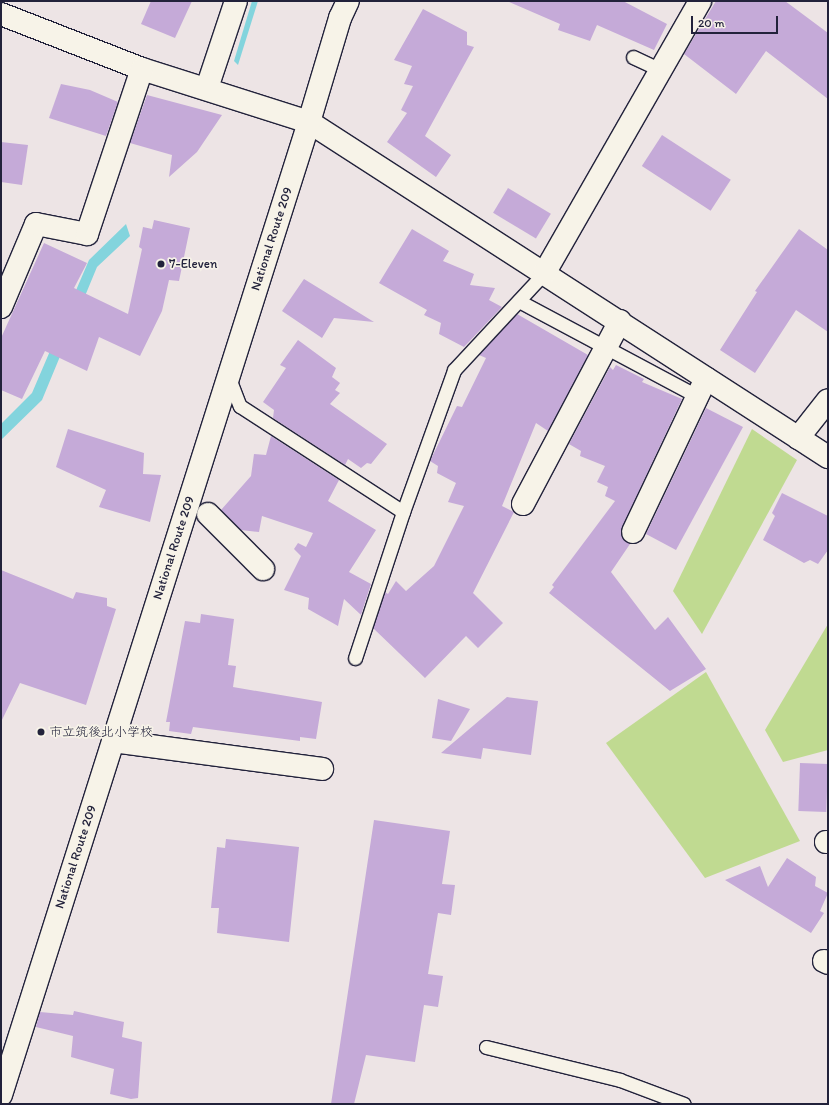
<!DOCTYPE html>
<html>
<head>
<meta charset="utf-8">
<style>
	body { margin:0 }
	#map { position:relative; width:829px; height:1105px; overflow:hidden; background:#ede4e5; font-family:Itim,"Klee One",sans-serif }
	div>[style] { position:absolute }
	.green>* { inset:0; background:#c0da91 }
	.water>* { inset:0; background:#83d4dd }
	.building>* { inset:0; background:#c5aad8; transform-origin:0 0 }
	.roads { filter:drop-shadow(1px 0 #22223b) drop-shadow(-1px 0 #22223b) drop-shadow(0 1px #22223b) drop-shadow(0 -1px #22223b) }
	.service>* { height:13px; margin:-6.5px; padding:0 6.5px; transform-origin:6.5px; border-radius:6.5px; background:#f7f3e8 }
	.minor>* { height:22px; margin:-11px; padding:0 11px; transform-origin:11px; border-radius:11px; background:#f7f3e8 }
	.trunk>* { height:22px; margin:-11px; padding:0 11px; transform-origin:11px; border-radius:11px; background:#f7f3e8 }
	.dots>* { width:11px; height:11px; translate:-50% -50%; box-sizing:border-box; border:2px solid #f7f3e8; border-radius:50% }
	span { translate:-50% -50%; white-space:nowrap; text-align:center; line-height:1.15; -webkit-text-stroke:3.5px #f7f3e8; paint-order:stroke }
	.street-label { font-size:13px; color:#22223b }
	.poi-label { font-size:13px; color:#22223b }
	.left { translate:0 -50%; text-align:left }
	.frame { position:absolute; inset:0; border:2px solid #22223b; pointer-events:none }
	.scale { position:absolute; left:691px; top:16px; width:87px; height:18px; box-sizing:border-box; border:2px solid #22223b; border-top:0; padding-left:5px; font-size:12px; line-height:14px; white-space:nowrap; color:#22223b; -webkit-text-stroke:3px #f7f3e8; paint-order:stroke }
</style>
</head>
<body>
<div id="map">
	<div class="green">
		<i style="clip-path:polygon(752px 429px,797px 460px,702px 634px,673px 591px)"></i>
		<i style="clip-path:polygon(828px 624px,828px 750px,783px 762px,765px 730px)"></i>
		<i style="clip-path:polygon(706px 672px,800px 841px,705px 878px,606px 743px)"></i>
	</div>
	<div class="water">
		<i style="clip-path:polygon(252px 1px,258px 1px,238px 65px,234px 61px)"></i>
		<i style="clip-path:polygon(126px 224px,130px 236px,97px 267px,42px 400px,1px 440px,1px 424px,32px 393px,89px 260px)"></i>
	</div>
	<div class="building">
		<i style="clip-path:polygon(151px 1px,192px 1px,175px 38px,141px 24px)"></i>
		<i style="clip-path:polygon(507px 1px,623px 1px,667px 24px,654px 50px,597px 25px,590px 41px,558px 30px,560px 24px)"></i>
		<i style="clip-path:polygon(716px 1px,785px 1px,828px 33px,828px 99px,766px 51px,736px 94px,684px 54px)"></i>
		<i style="clip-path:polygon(423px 9px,467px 32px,467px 45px,474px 47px,425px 136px,451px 155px,436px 177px,387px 142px,407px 113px,401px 110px,413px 86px,404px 84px,412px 66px,394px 60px)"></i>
		<i style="clip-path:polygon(61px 84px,90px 90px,118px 102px,106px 136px,49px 118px)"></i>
		<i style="clip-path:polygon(147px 95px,222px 115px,197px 152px,169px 177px,172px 155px,130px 143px)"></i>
		<i style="left:662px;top:135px;width:82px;height:37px;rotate:33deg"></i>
		<i style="clip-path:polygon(1px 142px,28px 145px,22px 185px,1px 182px)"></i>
		<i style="left:508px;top:188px;width:50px;height:29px;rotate:31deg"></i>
		<i style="clip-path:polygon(154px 220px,190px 228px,179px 281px,169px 280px,162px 311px,140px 356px,99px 337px,87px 371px,45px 351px,22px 399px,1px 390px,1px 338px,44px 243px,87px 263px,74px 288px,128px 314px,142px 249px,139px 247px,143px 227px,152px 229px)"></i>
		<i style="clip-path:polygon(412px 229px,449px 251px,443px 261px,474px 274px,470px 285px,495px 288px,489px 300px,502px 307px,464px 347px,439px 334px,441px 323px,424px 315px,427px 310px,379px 283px)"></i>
		<i style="clip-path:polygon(799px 229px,828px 250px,828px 332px,796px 310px,755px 373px,720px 350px,757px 292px,755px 291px)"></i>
		<i style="clip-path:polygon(304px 279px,374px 322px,334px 318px,322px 338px,282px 311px)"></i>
		<i style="clip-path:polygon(517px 314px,588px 355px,548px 431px,536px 423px,502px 506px,514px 512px,473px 593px,503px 623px,478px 648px,466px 636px,425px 678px,373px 628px,385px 592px,388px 594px,396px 581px,406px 591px,434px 566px,464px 506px,448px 502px,456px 483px,437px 473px,438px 466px,430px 461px,457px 406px,462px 407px,486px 358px,479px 355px)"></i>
		<i style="clip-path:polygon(298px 340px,336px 368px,332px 377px,340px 383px,335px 390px,340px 393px,330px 404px,387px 444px,371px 464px,367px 463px,361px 468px,348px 459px,345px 465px,273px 418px,274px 410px,263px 402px,286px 368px,280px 365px)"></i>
		<i style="clip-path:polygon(616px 365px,644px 379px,642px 382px,682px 399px,622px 527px,623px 539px,630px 544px,611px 572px,655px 630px,668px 617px,706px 669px,670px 691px,549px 593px,554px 587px,552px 585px,615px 501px,605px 496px,608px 487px,597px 482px,605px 466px,580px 456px,581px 451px,569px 444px,610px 367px,613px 370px)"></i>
		<i style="clip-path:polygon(706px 408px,743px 427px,676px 550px,646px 534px)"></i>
		<i style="clip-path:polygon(68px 429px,144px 453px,143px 474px,161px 475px,150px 522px,99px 507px,106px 490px,56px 467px)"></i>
		<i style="clip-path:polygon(271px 436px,339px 480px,328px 501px,376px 530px,349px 572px,371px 584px,361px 615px,344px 599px,338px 626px,308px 609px,309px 598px,284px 590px,301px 556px,294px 549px,298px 543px,306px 547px,313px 533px,262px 516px,259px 532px,241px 530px,221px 510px,251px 476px,254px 454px,266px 455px)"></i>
		<i style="clip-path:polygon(782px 493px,828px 516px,828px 550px,818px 564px,810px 560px,804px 563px,763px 540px,775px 516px,772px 513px)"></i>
		<i style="clip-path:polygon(1px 570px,73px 599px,76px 592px,107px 598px,107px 606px,116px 609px,86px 705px,20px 683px,1px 722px)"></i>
		<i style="clip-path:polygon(201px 614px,234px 619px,228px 665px,236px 666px,233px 687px,322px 702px,316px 739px,300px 737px,300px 741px,193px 727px,191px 734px,169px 731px,170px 722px,166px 722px,185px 621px,200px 623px)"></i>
		<i style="clip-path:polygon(507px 697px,538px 701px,531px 755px,483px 748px,481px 759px,441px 753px)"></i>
		<i style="clip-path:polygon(438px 699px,470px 709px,451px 741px,432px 738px)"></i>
		<i style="left:800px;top:763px;width:28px;height:48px;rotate:2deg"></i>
		<i style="clip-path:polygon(374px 820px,450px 831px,442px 884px,455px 885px,451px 915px,438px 913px,428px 974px,443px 976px,438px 1007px,424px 1005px,415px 1062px,366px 1055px,354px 1104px,331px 1104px)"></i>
		<i style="clip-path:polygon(226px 839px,299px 847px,289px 942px,217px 933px,219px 908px,211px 908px,217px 847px,225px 848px)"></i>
		<i style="clip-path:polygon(787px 858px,816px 877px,815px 886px,828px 893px,820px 911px,824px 913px,811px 933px,725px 880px,760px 866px,768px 887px)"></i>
		<i style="clip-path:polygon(74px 1011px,124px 1022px,122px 1037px,142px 1042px,138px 1098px,131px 1099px,110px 1094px,114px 1069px,71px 1057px,73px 1036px,36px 1027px,40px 1012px,73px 1015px)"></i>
	</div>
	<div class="roads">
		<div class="service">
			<i style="left:633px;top:57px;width:31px;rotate:25deg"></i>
			<i style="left:519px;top:301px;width:202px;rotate:28.1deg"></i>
			<i style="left:229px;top:378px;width:30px;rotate:69deg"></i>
			<i style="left:240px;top:406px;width:194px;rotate:33deg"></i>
			<i style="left:355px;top:658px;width:154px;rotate:-71.8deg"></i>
			<i style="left:403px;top:512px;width:151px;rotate:-70.2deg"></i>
			<i style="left:454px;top:370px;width:134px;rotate:-47.1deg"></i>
			<i style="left:486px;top:1047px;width:138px;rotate:13.8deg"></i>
			<i style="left:620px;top:1080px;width:68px;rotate:20.6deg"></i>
		</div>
		<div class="minor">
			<i style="left:1px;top:14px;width:151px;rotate:21.3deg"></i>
			<i style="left:142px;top:69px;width:175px;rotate:17.6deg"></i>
			<i style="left:309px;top:122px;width:618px;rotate:32.84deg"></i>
			<i style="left:207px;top:88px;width:92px;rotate:-71.6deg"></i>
			<i style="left:545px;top:272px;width:312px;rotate:-60.2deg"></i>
			<i style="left:1px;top:307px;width:90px;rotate:-67.1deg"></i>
			<i style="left:36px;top:224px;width:52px;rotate:11.1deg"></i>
			<i style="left:87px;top:234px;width:174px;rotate:-71.6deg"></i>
			<i style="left:798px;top:438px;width:48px;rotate:-51.7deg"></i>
			<i style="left:523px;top:504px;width:207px;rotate:-62.1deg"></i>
			<i style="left:208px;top:514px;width:78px;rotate:45deg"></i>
			<i style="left:633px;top:532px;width:170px;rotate:-64.6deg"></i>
			<i style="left:113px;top:741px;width:211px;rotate:7.6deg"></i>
			<i style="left:826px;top:842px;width:2px"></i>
			<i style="left:824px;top:961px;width:4px;rotate:27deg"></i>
		</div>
		<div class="trunk">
			<i style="left:1px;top:1095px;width:1021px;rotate:-72.43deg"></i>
			<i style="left:309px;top:122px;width:109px;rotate:-73.4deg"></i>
			<i style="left:340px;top:18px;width:19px;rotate:-65deg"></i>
		</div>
	</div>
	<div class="dots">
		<i style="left:161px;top:264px;background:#22223b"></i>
		<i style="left:41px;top:732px;background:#22223b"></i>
	</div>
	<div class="street-label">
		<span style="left:272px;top:239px;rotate:-72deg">National Route 209</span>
		<span style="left:174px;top:548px;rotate:-72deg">National Route 209</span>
		<span style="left:76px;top:857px;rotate:-72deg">National Route 209</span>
	</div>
	<div class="poi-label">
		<span class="left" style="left:169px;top:264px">7-Eleven</span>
		<span class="left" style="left:49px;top:732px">市立筑後北小学校</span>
	</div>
	<div class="frame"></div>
	<div class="scale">20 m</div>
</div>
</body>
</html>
